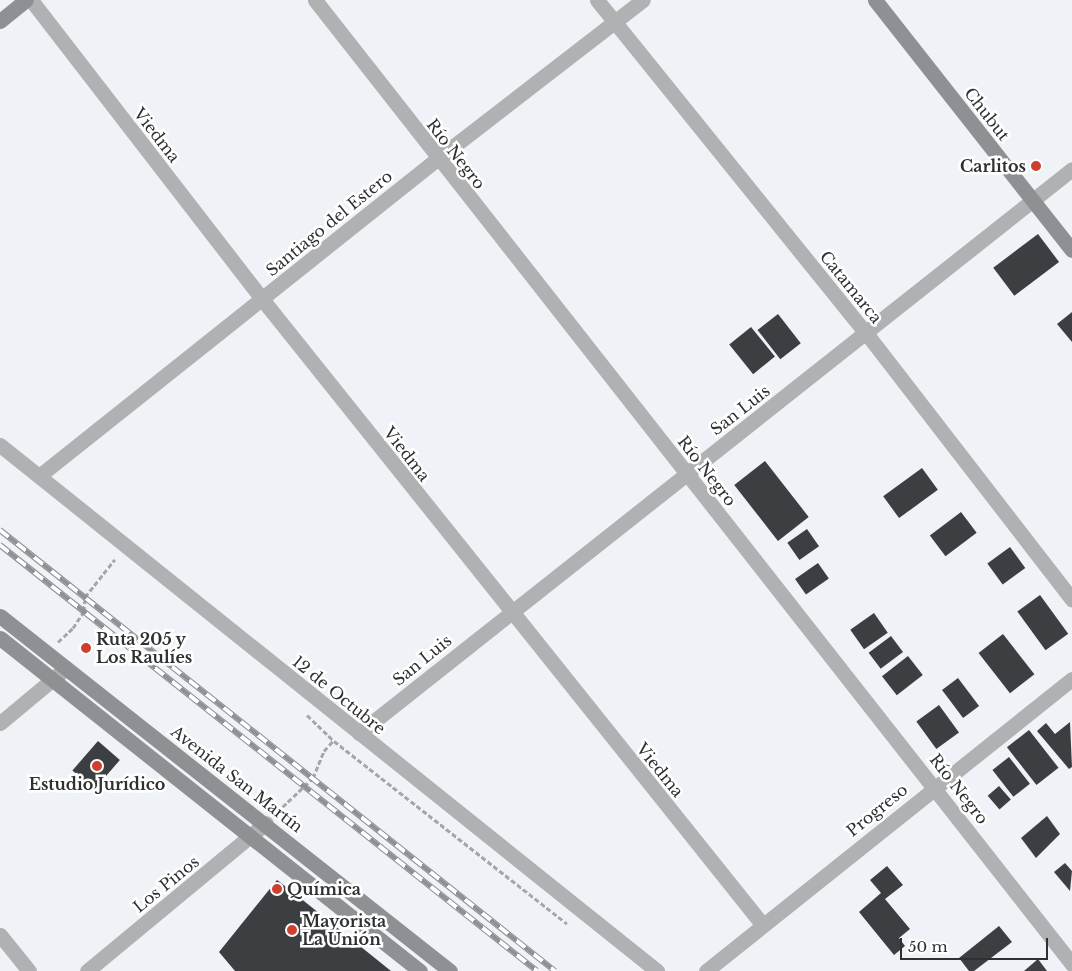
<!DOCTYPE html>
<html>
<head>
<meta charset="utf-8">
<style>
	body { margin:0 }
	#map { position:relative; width:1072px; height:971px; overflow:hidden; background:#eff3f7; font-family:"Libre Baskerville",serif }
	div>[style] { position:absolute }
	.building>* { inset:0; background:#3c3f42; transform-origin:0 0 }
	.path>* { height:3px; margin-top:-1.5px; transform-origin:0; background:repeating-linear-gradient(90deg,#a4a7aa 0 5px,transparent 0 7.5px) }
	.street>* { height:15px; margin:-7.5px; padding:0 7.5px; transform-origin:7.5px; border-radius:7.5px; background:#afb1b3 }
	.secondary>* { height:15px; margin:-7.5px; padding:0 7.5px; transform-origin:7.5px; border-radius:7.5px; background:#8e9193 }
	.rail>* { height:5.5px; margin-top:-2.75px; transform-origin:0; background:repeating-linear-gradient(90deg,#fff 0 11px,#8e9093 0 22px); box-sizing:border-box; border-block:1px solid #8e9093 }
	.dots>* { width:14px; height:14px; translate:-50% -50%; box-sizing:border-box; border:2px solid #fff; border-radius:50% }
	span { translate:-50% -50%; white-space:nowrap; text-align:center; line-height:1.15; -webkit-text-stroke:5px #fff; paint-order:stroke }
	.street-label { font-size:16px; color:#2f3032 }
	.poi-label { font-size:16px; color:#2f3032; font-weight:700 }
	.right { translate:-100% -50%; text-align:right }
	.left { translate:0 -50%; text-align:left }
	.scale { position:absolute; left:900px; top:938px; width:148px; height:22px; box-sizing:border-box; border:2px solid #2f3032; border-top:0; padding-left:6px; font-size:15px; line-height:18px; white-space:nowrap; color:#2f3032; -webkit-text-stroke:4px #fff; paint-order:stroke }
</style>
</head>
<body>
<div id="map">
	<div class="building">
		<i style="left:1038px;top:234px;width:35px;height:56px;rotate:53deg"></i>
		<i style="clip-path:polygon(1072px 312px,1072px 342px,1057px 324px)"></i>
		<i style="left:778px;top:314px;width:37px;height:26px;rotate:52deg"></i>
		<i style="left:751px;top:327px;width:38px;height:28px;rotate:51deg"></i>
		<i style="left:765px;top:461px;width:71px;height:39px;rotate:52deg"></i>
		<i style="left:922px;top:468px;width:27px;height:48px;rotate:54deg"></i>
		<i style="left:961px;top:512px;width:26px;height:39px;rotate:53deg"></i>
		<i style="left:807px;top:529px;width:21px;height:24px;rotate:55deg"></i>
		<i style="left:1010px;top:547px;width:26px;height:28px;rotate:54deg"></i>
		<i style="left:818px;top:563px;width:19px;height:28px;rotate:55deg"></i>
		<i style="left:1040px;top:595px;width:48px;height:28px;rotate:54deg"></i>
		<i style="left:874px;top:613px;width:24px;height:29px;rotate:55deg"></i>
		<i style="left:1003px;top:634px;width:51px;height:31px;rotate:52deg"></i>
		<i style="left:891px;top:636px;width:20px;height:28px;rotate:53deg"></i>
		<i style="left:908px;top:656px;width:24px;height:33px;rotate:52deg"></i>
		<i style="left:958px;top:678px;width:35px;height:20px;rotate:53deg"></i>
		<i style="left:939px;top:705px;width:34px;height:28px;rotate:54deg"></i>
		<i style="clip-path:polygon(1070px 722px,1072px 767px,1069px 769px,1037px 731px,1046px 723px,1055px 734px)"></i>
		<i style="left:1029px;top:730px;width:48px;height:28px;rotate:52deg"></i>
		<i style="left:98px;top:741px;width:29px;height:39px;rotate:41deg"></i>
		<i style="left:1009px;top:757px;width:34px;height:21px;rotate:52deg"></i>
		<i style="left:999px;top:786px;width:18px;height:15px;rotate:49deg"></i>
		<i style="clip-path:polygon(1047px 816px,1060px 834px,1036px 858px,1021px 838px)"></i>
		<i style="clip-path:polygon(1065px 863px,1072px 871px,1070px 891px,1054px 872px)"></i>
		<i style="clip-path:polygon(887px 866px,903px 885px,885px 899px,910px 929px,899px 938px,905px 946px,894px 955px,859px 912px,881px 893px,870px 880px)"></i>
		<i style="clip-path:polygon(277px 880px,299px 897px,391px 971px,235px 971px,219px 952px)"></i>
		<i style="clip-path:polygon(999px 926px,1012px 942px,974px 971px,969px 971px,959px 958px)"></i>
		<i style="clip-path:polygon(1038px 959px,1047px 971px,1024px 971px)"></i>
	</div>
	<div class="path">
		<i style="left:58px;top:642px;width:21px;rotate:-43deg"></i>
		<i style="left:73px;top:628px;width:20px;rotate:-57deg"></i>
		<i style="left:84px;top:611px;width:14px;rotate:-86deg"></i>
		<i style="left:85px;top:597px;width:48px;rotate:-51.7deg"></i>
		<i style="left:307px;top:715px;width:37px;rotate:44deg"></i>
		<i style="left:334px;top:741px;width:296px;rotate:38.1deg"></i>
		<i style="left:277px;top:812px;width:50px;rotate:-43.4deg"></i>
		<i style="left:313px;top:778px;width:29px;rotate:-68deg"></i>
		<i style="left:324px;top:751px;width:15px;rotate:-48deg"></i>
	</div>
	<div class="street">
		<i style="left:31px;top:0;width:378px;rotate:52.3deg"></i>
		<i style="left:262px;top:299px;width:800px;rotate:51.34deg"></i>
		<i style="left:315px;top:0;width:1226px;rotate:51.86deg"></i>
		<i style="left:597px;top:0;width:428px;rotate:51.1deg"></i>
		<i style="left:866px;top:333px;width:337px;rotate:52.3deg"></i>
		<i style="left:0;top:445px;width:842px;rotate:38.68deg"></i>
		<i style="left:39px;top:476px;width:509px;rotate:-38.54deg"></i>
		<i style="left:437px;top:159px;width:260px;rotate:-37.7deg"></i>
		<i style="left:0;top:723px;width:86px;rotate:-39.8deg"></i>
		<i style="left:359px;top:733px;width:909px;rotate:-38.34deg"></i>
		<i style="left:0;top:935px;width:46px;rotate:51.1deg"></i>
		<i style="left:87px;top:971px;width:232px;rotate:-39.6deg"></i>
		<i style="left:706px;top:971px;width:468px;rotate:-38.6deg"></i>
	</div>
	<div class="secondary">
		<i style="left:875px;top:0;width:318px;rotate:51.8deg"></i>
		<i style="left:0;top:21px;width:33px;rotate:-39deg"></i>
		<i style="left:0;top:616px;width:573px;rotate:38.27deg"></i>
		<i style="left:0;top:638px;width:536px;rotate:38.41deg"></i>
	</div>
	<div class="rail">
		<i style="left:0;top:530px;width:709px;rotate:38.47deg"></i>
		<i style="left:0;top:545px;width:685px;rotate:38.42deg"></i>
	</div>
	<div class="dots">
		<i style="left:1036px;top:166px;background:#cd4030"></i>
		<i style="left:86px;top:648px;background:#cd4030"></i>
		<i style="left:97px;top:766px;background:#cd4030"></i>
		<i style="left:277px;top:889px;background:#cd4030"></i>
		<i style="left:292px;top:930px;background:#cd4030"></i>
	</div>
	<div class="street-label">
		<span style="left:987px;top:114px;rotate:52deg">Chubut</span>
		<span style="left:157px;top:135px;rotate:52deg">Viedma</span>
		<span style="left:456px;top:154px;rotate:52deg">Río Negro</span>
		<span style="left:329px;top:223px;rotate:-39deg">Santiago del Estero</span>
		<span style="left:851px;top:287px;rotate:51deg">Catamarca</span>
		<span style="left:740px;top:410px;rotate:-38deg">San Luis</span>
		<span style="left:407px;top:454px;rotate:52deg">Viedma</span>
		<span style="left:707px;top:471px;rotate:52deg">Río Negro</span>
		<span style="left:422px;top:660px;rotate:-39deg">San Luis</span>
		<span style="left:339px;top:695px;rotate:39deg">12 de Octubre</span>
		<span style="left:660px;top:770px;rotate:51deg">Viedma</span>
		<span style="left:237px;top:779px;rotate:38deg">Avenida San Martín</span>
		<span style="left:959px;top:789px;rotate:52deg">Río Negro</span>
		<span style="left:877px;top:810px;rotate:-39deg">Progreso</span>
		<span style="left:166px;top:884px;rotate:-39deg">Los Pinos</span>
	</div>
	<div class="poi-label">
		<span class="right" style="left:1026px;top:166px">Carlitos</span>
		<span class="left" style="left:96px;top:648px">Ruta 205 y<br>Los Raulíes</span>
		<span style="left:97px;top:784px">Estudio Jurídico</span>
		<span class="left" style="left:287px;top:889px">Química</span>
		<span class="left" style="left:302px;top:930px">Mayorista<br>La Unión</span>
	</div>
	<div class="scale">50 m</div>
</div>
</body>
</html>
